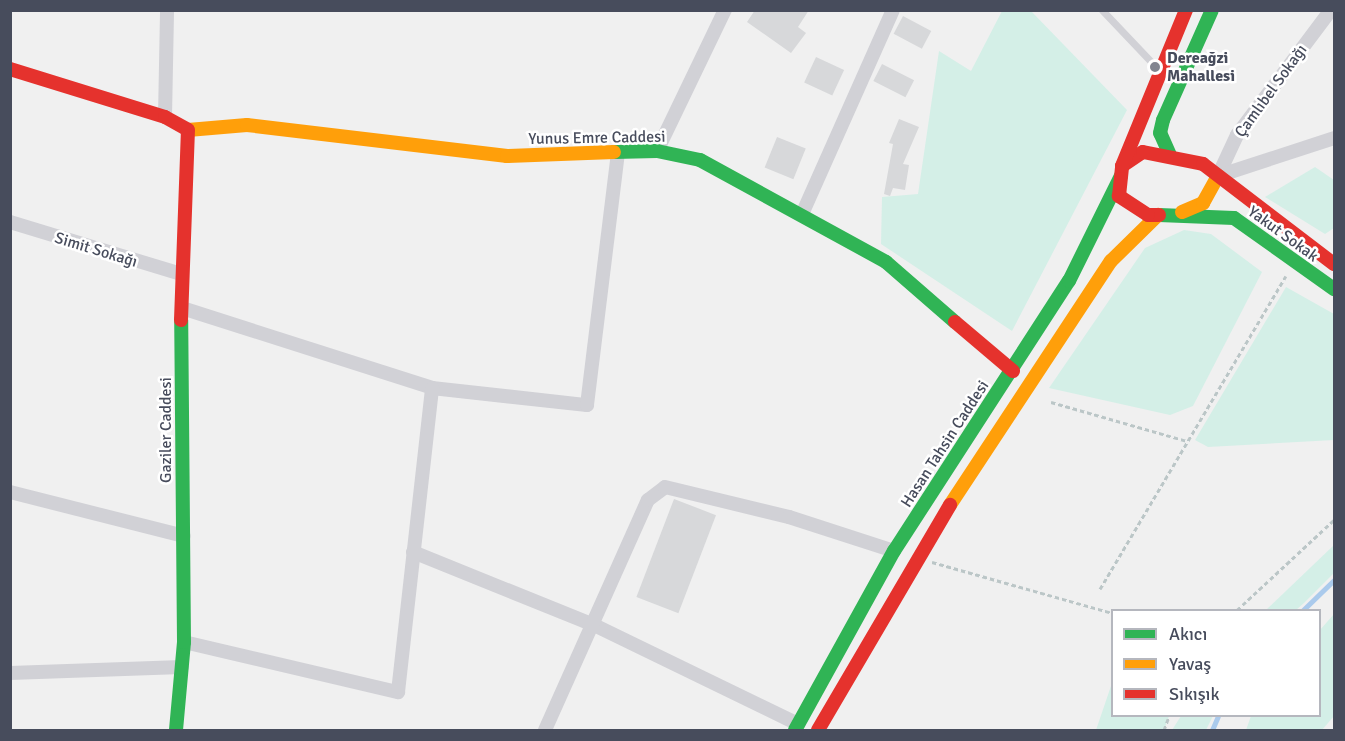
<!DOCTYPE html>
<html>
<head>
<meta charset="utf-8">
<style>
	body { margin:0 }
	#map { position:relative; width:1345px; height:741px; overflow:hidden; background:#f0f0f0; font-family:Signika,sans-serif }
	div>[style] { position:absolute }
	.green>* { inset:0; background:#d4efe7 }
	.stream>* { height:5px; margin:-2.5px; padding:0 2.5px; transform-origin:2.5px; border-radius:2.5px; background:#aacaec }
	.building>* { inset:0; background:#d7d8da; transform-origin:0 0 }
	.path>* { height:3px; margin-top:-1.5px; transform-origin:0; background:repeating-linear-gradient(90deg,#bbc6c7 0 4.5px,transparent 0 7.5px) }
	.lane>* { height:7px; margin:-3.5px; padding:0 3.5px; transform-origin:3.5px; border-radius:3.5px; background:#d1d1d6 }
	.street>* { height:14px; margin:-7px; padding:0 7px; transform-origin:7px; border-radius:7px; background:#d1d1d6 }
	.fast>* { height:14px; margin:-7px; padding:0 7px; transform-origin:7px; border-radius:7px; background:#30b455 }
	.slow>* { height:14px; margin:-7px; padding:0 7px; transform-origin:7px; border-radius:7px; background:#ff9f0a }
	.jam>* { height:14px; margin:-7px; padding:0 7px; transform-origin:7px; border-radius:7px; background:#e5322d }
	.dots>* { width:16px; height:16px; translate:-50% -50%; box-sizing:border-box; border:3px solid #fff; border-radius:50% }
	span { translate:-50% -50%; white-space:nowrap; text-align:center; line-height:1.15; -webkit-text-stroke:5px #fff; paint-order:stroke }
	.poi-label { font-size:16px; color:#474c5c; font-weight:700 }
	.left { translate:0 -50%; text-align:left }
	.street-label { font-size:16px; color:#474c5c }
	.frame { position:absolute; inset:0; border:12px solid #474c5c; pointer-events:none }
	.legend { position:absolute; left:1111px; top:609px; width:210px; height:108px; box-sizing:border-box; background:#fff; border:2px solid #b5b7be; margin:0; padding:8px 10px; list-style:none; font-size:18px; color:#474c5c }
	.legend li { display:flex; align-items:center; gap:12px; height:30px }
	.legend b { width:30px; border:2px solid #b5b7be }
</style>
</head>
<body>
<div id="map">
	<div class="green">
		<i style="clip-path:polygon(1002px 11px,1031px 11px,1127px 110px,1012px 331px,881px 244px,882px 197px,918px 194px,939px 51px,971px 71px)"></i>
		<i style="clip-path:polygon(1315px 167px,1334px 180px,1334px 228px,1325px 234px,1265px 197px)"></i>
		<i style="clip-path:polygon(1184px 230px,1211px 234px,1262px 272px,1193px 406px,1170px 415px,1049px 388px,1145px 248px)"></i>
		<i style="clip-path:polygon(1286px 287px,1334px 314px,1334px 440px,1208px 447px,1195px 440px)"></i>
		<i style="clip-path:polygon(1334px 545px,1334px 573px,1304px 603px,1296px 610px,1266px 610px)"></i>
		<i style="clip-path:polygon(1334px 614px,1334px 716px,1322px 730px,1246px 730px,1251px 716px,1320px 716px,1320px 630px)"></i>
		<i style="clip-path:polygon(1112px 683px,1112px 716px,1169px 716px,1164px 730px,1096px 730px)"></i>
		<i style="clip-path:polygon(1181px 716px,1213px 716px,1206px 730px,1172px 730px)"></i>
	</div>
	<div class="stream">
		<i style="left:1303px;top:610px;width:43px;rotate:-44.1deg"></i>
		<i style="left:1212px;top:730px;width:15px;rotate:-67deg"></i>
	</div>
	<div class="building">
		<i style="clip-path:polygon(755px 10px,809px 10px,798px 27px,806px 33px,791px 53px,747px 22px)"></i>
		<i style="left:903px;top:16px;width:32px;height:20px;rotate:28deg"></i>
		<i style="left:816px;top:57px;width:31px;height:28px;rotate:25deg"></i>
		<i style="left:882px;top:64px;width:36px;height:19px;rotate:27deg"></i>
		<i style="clip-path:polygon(899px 119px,919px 127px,903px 164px,909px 165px,905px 190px,893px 188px,890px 196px,884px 194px,893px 144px,889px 143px)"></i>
		<i style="left:777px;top:137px;width:31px;height:33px;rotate:22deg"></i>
		<i style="left:674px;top:499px;width:45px;height:105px;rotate:21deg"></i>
	</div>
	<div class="path">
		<i style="left:1051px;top:402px;width:141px;rotate:16deg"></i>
		<i style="left:932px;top:562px;width:187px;rotate:15.8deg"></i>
		<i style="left:1100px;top:589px;width:364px;rotate:-59.3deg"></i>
		<i style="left:1237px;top:610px;width:132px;rotate:-42.9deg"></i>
		<i style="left:1164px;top:730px;width:15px;rotate:-70deg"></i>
	</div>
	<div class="lane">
		<i style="left:1102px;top:10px;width:81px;rotate:46.5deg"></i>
	</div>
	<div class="street">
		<i style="left:165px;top:117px;width:107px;rotate:-88.9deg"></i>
		<i style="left:657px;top:151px;width:157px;rotate:-64.3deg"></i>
		<i style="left:1218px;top:176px;width:45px;rotate:-65.1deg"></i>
		<i style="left:1237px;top:135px;width:156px;rotate:-53.1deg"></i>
		<i style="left:1218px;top:176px;width:122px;rotate:-18.1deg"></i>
		<i style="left:803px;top:212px;width:221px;rotate:-66deg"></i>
		<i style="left:10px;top:222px;width:179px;rotate:16.9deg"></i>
		<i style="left:182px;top:308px;width:262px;rotate:17.7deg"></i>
		<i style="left:432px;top:388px;width:156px;rotate:6.3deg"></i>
		<i style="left:587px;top:405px;width:254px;rotate:-83deg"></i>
		<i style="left:10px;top:492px;width:179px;rotate:14.2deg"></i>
		<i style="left:413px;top:552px;width:195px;rotate:22deg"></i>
		<i style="left:594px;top:625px;width:227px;rotate:25.9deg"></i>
		<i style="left:184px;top:642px;width:220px;rotate:13.2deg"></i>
		<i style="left:398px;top:692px;width:306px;rotate:-83.6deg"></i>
		<i style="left:10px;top:673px;width:172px;rotate:-2deg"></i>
		<i style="left:545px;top:730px;width:252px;rotate:-65.9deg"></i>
		<i style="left:648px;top:500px;width:21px;rotate:-37deg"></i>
		<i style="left:665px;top:487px;width:128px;rotate:13.6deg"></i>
		<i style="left:789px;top:517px;width:110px;rotate:17.9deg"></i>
	</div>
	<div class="fast">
		<i style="left:614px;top:152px;width:43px;rotate:-1.3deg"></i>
		<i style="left:657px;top:151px;width:44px;rotate:11.8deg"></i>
		<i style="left:700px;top:160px;width:212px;rotate:28.7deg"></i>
		<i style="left:886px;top:262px;width:91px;rotate:41deg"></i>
		<i style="left:1170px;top:155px;width:24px;rotate:-114deg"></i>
		<i style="left:1160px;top:133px;width:13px;rotate:-77deg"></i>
		<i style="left:1163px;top:120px;width:120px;rotate:-66deg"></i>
		<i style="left:1159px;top:215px;width:75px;rotate:2.3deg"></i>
		<i style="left:1234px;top:218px;width:123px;rotate:35.4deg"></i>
		<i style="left:176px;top:730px;width:88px;rotate:-84.8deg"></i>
		<i style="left:184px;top:642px;width:322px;rotate:-90.5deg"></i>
		<i style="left:795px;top:730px;width:205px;rotate:-61.1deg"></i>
		<i style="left:894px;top:551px;width:322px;rotate:-57.1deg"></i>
		<i style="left:1069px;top:281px;width:117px;rotate:-63.7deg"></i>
	</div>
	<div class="slow">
		<i style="left:188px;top:130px;width:59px;rotate:-4.8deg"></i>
		<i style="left:247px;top:125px;width:262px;rotate:6.8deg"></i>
		<i style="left:507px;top:156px;width:107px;rotate:-2.1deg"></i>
		<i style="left:1182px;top:212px;width:23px;rotate:-23deg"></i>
		<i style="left:1203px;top:203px;width:31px;rotate:-61deg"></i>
		<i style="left:950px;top:505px;width:292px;rotate:-56.6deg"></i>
		<i style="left:1111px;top:261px;width:66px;rotate:-44.4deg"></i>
	</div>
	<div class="jam">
		<i style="left:10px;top:69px;width:162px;rotate:17.2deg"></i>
		<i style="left:165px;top:117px;width:26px;rotate:29deg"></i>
		<i style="left:1122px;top:166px;width:25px;rotate:-34deg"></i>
		<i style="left:1143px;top:152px;width:61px;rotate:11.3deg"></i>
		<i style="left:1203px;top:164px;width:165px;rotate:37.4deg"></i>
		<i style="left:1159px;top:215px;width:11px;rotate:180deg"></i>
		<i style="left:1148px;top:215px;width:35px;rotate:-147deg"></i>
		<i style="left:1119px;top:196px;width:30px;rotate:-84deg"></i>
		<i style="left:1122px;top:166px;width:169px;rotate:-67.7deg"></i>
		<i style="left:181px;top:320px;width:190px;rotate:-87.9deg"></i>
		<i style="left:955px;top:322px;width:76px;rotate:40.2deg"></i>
		<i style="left:818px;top:730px;width:261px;rotate:-59.6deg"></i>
	</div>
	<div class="dots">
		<i style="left:1155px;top:67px;background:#828590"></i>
	</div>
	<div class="poi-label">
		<span class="left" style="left:1167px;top:67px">Dereağzi<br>Mahallesi</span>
	</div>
	<div class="street-label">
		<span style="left:1271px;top:91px;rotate:-54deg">Çamlıbel Sokağı</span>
		<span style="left:597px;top:138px;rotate:-1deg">Yunus Emre Caddesi</span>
		<span style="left:1283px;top:234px;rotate:36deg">Yakut Sokak</span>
		<span style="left:96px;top:250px;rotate:17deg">Simit Sokağı</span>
		<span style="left:166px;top:430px;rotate:-90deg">Gaziler Caddesi</span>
		<span style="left:945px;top:444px;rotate:-57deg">Hasan Tahsin Caddesi</span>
	</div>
	<div class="frame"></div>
	<ul class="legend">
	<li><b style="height:8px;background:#30b455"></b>Akıcı</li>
	<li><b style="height:8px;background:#ff9f0a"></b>Yavaş</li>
	<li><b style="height:8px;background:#e5322d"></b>Sıkışık</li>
	</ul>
</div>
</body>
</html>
